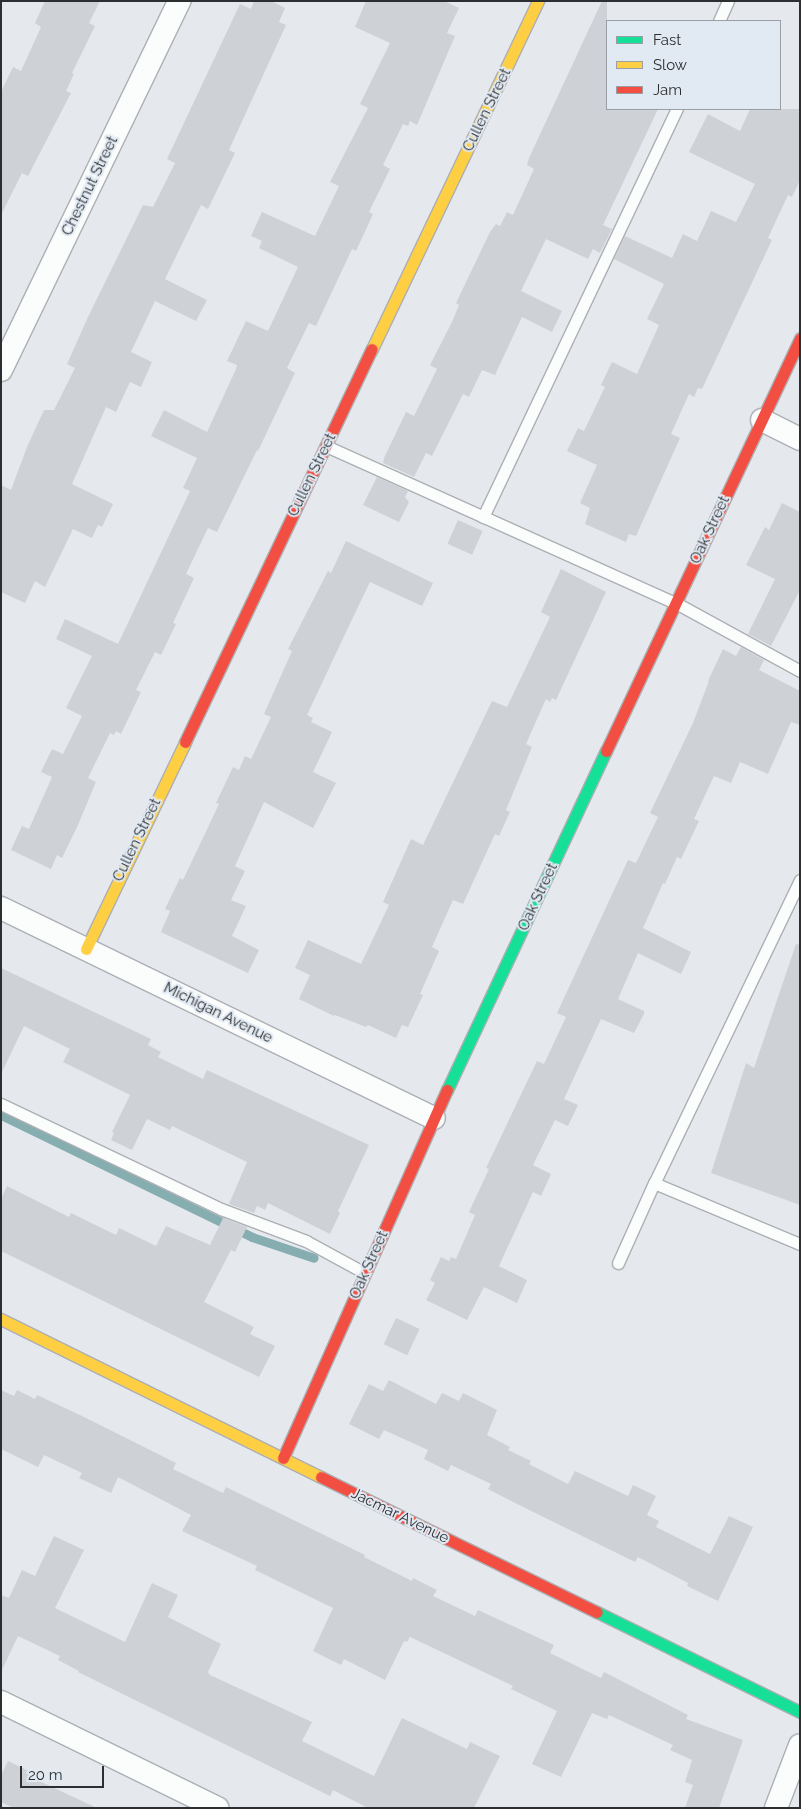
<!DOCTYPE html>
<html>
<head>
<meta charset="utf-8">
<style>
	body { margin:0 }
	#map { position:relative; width:801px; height:1809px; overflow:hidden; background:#e5e9ee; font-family:Raleway,sans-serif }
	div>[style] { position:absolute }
	.stream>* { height:9px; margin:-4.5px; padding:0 4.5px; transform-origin:4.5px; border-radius:4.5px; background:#86aeb1 }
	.building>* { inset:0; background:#ced1d5; transform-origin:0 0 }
	.roads { filter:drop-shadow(1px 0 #acafb3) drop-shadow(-1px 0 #acafb3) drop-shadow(0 1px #acafb3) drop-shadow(0 -1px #acafb3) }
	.lane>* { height:11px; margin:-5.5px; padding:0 5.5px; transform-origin:5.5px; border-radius:5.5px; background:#fbfcfc }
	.street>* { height:22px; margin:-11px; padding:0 11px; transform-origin:11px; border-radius:11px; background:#fbfcfc }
	.fast>* { height:11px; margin:-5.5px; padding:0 5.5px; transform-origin:5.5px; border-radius:5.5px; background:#16e098 }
	.slow>* { height:11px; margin:-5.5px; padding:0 5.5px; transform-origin:5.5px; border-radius:5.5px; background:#ffcf43 }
	.jam>* { height:11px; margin:-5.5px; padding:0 5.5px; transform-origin:5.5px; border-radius:5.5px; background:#f24e42 }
	span { translate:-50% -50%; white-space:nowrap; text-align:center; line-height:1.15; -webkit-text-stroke:4px #e1e9f2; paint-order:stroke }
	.street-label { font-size:15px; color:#2c2f32 }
	.frame { position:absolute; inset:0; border:2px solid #2c2f32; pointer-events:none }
	.legend { position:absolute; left:606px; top:20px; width:175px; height:90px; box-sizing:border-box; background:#e1e9f2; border:1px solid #999fa5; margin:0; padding:6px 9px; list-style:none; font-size:15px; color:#2c2f32 }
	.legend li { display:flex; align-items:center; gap:10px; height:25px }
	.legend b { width:25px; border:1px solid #999fa5 }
	.scale { position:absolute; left:20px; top:1766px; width:84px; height:22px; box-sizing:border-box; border:2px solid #2c2f32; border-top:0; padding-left:6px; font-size:15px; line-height:18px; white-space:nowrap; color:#2c2f32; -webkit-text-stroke:4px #e1e9f2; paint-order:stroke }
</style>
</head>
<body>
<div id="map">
	<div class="stream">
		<i style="left:1px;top:1115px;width:279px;rotate:25.9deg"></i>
		<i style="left:252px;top:1237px;width:65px;rotate:18.7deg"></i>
	</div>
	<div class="building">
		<i style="clip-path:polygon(45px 1px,100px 1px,89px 23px,95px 26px,72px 73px,74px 74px,66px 91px,71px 93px,28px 176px,22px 173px,1px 215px,1px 92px,13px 67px,21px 71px,41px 27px,35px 23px)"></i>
		<i style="clip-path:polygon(254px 1px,271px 1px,285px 8px,279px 22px,286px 25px,229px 150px,235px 153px,208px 209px,201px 205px,165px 279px,207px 300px,196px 321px,155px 301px,131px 352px,152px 362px,141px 387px,130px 382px,116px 412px,106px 407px,72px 484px,113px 504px,102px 527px,98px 525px,92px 538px,73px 529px,45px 587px,35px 581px,25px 603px,1px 592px,1px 485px,11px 490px,27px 447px,44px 410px,54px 410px,75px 368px,67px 364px,88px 317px,143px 205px,153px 207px,175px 163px,167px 159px,240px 4px,251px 9px)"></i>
		<i style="clip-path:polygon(366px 1px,444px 1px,459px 8px,447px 33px,455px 36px,417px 125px,410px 121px,408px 126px,403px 124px,383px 165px,390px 169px,369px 212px,373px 214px,356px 251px,352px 249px,316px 326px,309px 323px,287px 368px,295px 373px,258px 451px,257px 450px,217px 532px,208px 528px,186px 574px,194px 578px,173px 623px,176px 624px,161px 655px,155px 652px,136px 690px,141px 692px,121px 734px,116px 731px,114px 735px,110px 733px,88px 778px,96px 782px,78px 825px,62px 858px,57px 855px,51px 869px,11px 850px,22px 826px,29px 829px,52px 777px,41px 772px,52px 749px,63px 754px,82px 716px,66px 708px,92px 656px,56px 639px,65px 619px,118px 644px,190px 491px,183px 488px,197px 458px,151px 436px,164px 410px,207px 432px,236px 369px,237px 365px,227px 361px,246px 321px,268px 331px,298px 267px,259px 248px,262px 241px,251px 236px,262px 212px,315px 236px,339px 186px,330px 182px,368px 108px,360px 104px,390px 43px,355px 27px)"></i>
		<i style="clip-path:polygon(602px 1px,607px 1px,607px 109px,658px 109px,603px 225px,612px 229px,600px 253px,593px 249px,588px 259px,546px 239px,521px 291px,562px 311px,552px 332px,522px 317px,495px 375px,482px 370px,469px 397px,463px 394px,432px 456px,426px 453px,414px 477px,383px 463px,384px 458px,406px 412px,414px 416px,437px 369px,430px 365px,452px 322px,459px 305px,456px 303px,490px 232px,496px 224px,500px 226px,507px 212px,513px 215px,534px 169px,527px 165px,529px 158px)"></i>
		<i style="clip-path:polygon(750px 109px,800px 109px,800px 180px,792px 197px,788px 195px,768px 238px,772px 240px,702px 389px,698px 388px,694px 397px,689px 394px,671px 434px,680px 438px,636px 536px,629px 534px,626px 542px,585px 524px,590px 508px,580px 503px,597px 465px,567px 451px,578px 428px,584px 431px,605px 387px,601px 385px,612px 362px,637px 374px,659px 325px,647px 319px,664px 284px,614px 259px,625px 236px,672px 258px,683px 234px,697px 241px,711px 211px,736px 222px,755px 184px,689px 152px,708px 114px,740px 131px)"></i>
		<i style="clip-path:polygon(377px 477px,408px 491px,405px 497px,409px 502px,399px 522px,363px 505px)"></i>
		<i style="clip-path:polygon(782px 503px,800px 512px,800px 590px,771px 646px,748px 634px,775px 579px,746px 565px,765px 527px,769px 530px)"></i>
		<i style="left:458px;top:520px;width:27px;height:26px;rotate:24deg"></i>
		<i style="clip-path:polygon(346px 541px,433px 583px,422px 606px,370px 582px,347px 630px,307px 715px,313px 718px,311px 722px,332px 732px,313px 772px,336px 783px,313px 828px,264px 802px,235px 866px,245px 871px,231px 900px,246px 906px,232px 936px,259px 950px,248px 973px,161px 932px,170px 911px,165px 909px,180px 878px,183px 880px,219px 804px,216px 803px,233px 767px,239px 770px,245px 756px,251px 759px,271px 717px,264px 714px,292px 651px,288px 649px,328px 571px,331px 573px)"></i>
		<i style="clip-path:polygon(561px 569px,606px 592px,556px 700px,552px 698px,550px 702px,546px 699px,526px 744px,532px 747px,506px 810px,510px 812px,499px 836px,495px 834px,463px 904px,453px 900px,432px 947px,439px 951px,420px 994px,423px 995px,408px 1027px,402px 1025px,396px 1038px,368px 1025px,366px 1027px,335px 1015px,334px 1016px,299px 999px,310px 975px,295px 968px,308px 940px,361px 964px,389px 905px,383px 902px,411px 839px,423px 845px,492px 701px,507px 707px,550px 617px,541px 612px)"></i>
		<i style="clip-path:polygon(741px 647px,764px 660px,759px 670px,800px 691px,800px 725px,791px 722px,768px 774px,740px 762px,731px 783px,714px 776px,694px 819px,699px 821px,681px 859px,677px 857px,665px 884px,663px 883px,643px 928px,691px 952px,681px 974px,638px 953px,618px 999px,644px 1011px,644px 1014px,634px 1033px,601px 1019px,564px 1099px,578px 1105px,568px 1126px,555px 1120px,533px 1165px,551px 1174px,541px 1196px,533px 1192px,499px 1266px,527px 1280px,517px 1303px,484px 1287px,467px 1320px,426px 1300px,435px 1283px,430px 1280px,441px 1257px,449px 1261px,451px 1257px,456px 1259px,475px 1215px,469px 1212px,489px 1169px,486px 1168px,537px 1061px,544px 1064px,566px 1017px,557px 1013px,628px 860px,636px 863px,658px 817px,650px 813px,693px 723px,709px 681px,708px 681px,723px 649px,736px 656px)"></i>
		<i style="clip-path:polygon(796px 944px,800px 945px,800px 1205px,711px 1173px,746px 1063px,754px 1068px)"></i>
		<i style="clip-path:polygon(1px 968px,151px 1039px,148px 1045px,161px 1052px,158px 1057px,203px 1079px,207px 1070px,369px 1145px,338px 1211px,340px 1213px,330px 1234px,268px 1203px,265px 1210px,257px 1206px,254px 1213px,229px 1204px,247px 1162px,172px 1126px,170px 1130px,147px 1119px,132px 1150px,111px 1140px,114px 1133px,112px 1132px,130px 1095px,63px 1062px,70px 1049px,24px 1026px,1px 1074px)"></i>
		<i style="clip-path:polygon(7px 1186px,69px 1217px,71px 1213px,116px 1235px,119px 1228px,156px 1246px,166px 1226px,210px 1245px,223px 1218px,247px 1227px,235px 1252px,231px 1250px,204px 1302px,254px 1327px,250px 1334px,275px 1346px,259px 1377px,1px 1251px,1px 1199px)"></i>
		<i style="left:396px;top:1318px;width:26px;height:29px;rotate:25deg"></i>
		<i style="clip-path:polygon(389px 1380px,436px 1404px,442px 1393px,459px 1401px,463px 1393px,497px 1410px,487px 1435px,510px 1447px,508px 1450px,531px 1461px,529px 1464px,568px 1484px,575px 1471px,628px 1496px,633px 1485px,656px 1496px,647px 1515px,659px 1521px,656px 1527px,710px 1554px,729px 1516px,753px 1527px,718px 1601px,687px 1586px,688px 1583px,638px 1557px,635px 1562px,511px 1501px,488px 1489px,491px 1484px,451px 1465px,448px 1471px,424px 1459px,428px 1450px,384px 1430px,379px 1439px,349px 1424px,369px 1384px,383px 1391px)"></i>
		<i style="clip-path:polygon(1px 1390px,14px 1396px,17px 1390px,35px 1399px,37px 1395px,82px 1416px,176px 1463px,173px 1469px,223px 1493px,226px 1487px,365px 1555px,364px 1557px,412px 1581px,413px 1578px,437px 1590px,433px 1596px,475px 1616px,478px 1610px,554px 1645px,550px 1653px,601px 1678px,604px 1672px,688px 1715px,686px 1719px,743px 1740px,719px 1808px,685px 1808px,693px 1785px,685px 1782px,692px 1760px,670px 1750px,673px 1745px,609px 1715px,607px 1719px,592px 1713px,561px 1777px,532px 1764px,557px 1711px,511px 1689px,513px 1686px,410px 1637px,407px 1642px,404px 1641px,385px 1680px,344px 1659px,341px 1665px,313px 1651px,333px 1608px,255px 1570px,257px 1566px,182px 1531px,191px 1515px,118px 1477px,111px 1493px,79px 1478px,82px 1473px,44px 1455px,38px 1467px,1px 1449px)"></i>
		<i style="clip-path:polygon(54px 1536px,84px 1550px,55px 1608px,125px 1642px,152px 1583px,178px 1595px,168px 1617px,221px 1644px,208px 1672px,210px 1675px,312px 1722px,302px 1741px,374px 1776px,402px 1718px,467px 1749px,470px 1742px,500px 1756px,474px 1808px,368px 1808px,333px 1790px,330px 1796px,78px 1672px,79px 1671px,58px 1660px,60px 1656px,18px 1636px,1px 1672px,1px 1595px,9px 1598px,22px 1570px,35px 1576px)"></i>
		<i style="clip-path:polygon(8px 1761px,37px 1775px,35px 1779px,97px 1808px,14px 1808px,1px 1802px,1px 1775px)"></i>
	</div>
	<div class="roads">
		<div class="lane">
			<i style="left:719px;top:21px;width:22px;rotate:-66deg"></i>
			<i style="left:326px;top:446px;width:384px;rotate:24.2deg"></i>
			<i style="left:676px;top:603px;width:141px;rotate:28.7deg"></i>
			<i style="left:483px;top:517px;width:452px;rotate:-64.6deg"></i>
			<i style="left:800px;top:880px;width:336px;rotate:115.7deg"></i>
			<i style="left:654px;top:1183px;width:158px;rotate:22.7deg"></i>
			<i style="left:1px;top:1104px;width:244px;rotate:25.5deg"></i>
			<i style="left:221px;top:1209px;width:91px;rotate:20.6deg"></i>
			<i style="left:306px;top:1241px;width:67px;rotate:28.5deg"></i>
			<i style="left:618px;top:1263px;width:88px;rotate:-65.8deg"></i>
		</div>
		<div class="street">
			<i style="left:1px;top:370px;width:410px;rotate:-64.2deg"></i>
			<i style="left:762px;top:420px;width:42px;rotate:26.6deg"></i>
			<i style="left:1px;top:908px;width:481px;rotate:25.9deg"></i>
			<i style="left:1px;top:1702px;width:241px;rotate:26.1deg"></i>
			<i style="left:776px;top:1808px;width:67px;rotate:-69.1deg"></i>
		</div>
		<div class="fast">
			<i style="left:447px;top:1090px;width:374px;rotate:-64.9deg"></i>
			<i style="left:597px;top:1612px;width:226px;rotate:26.2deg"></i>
		</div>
		<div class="slow">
			<i style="left:372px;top:349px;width:386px;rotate:-64.5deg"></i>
			<i style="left:86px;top:949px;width:229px;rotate:-64.4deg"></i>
			<i style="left:1px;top:1319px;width:357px;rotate:26.3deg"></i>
		</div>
		<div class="jam">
			<i style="left:185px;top:742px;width:435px;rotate:-64.6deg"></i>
			<i style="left:606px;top:751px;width:456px;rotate:-64.8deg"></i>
			<i style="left:283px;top:1458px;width:403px;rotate:-66deg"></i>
			<i style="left:321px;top:1477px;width:307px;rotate:26.1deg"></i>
		</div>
	</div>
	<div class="street-label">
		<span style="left:487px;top:110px;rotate:-64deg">Cullen Street</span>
		<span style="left:90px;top:186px;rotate:-64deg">Chestnut Street</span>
		<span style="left:312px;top:475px;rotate:-64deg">Cullen Street</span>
		<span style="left:710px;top:530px;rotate:-65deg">Oak Street</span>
		<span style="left:137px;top:840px;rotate:-64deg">Cullen Street</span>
		<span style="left:538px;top:897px;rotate:-65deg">Oak Street</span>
		<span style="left:218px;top:1013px;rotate:26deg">Michigan Avenue</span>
		<span style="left:369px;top:1265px;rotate:-66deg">Oak Street</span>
		<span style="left:400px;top:1516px;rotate:26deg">Jacmar Avenue</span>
	</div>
	<div class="frame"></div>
	<ul class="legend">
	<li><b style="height:6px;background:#16e098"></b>Fast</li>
	<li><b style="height:6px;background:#ffcf43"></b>Slow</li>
	<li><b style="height:6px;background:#f24e42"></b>Jam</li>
	</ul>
	<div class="scale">20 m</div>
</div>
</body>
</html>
